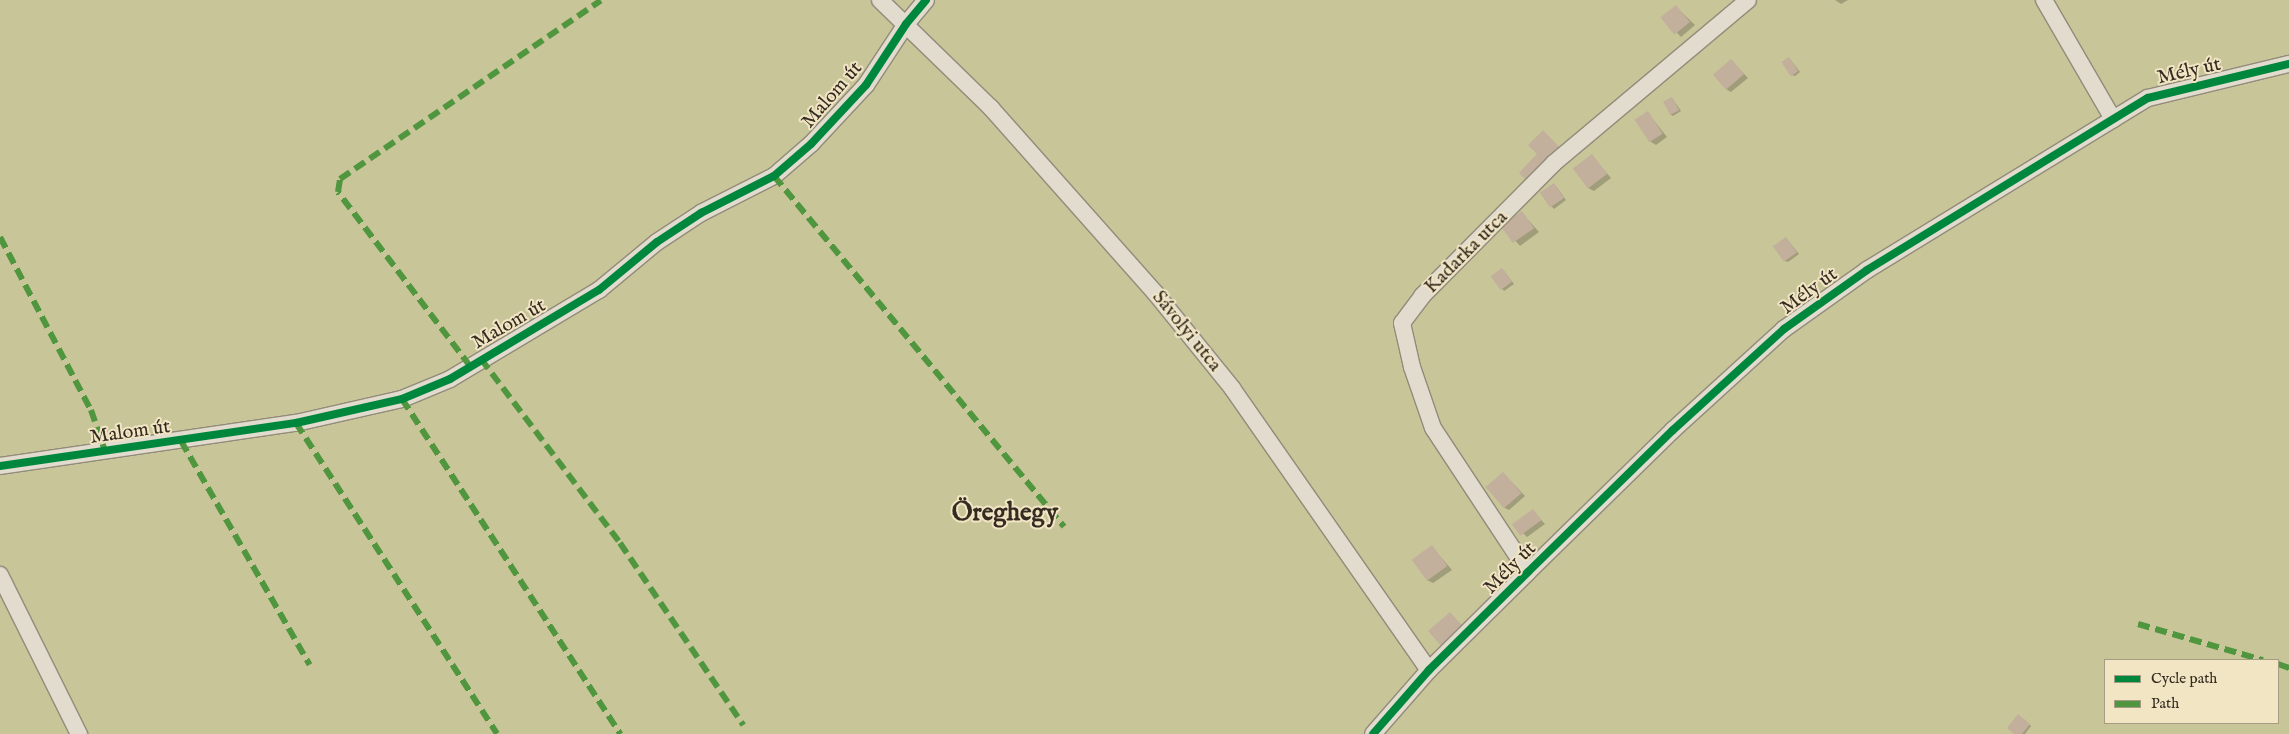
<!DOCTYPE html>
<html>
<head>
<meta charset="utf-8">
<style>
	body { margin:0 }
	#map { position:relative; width:2289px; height:734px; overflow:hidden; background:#dacfb3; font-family:"IM FELL English",serif }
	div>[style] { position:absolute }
	.green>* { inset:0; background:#c8c599 }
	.shadow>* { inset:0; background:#0003 }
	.building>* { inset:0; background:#c2af9c; transform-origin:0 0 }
	.roads { filter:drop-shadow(1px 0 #928b7a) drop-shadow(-1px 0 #928b7a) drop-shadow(0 1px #928b7a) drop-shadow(0 -1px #928b7a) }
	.minor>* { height:16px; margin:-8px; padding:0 8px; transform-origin:8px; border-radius:8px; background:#e1dcce }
	.quiet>* { height:6px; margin-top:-3px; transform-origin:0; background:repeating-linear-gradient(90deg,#4f963e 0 12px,transparent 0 18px) }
	.cycleway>* { height:8px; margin:-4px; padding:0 4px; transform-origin:4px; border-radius:4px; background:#00873e }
	span { translate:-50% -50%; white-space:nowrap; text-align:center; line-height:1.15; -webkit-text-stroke:4px #f1e5c4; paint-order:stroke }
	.street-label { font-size:20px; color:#352c21 }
	.district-label { font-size:25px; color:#352c21; font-weight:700 }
	.legend { position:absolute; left:2104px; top:659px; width:175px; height:65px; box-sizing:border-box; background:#f1e5c4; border:1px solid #a69b83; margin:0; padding:6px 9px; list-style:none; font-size:15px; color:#352c21 }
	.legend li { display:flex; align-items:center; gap:10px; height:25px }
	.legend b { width:25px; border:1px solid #a69b83 }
</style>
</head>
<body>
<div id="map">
	<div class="green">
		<i style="clip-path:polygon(evenodd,0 0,2289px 0,2289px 734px,0 734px,0 0,2105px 660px,2278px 660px,2278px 723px,2105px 723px,2105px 660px)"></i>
	</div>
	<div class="shadow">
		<i style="clip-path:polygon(1835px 0,1848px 0,1841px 4px)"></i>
		<i style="clip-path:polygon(1676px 7px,1695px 25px,1681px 37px,1663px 18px)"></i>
		<i style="clip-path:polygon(1790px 59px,1800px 72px,1795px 76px,1792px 75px)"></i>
		<i style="clip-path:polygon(1732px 61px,1748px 78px,1731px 92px,1726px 89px)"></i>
		<i style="clip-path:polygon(1672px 98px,1681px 111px,1673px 116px,1670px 114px)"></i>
		<i style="clip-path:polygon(1648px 113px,1667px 137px,1656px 145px,1651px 142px)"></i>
		<i style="clip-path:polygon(1592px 156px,1611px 178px,1594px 191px,1588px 188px)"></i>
		<i style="clip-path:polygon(1556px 186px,1566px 200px,1554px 209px,1541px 194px)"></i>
		<i style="clip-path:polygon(1522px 213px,1539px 232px,1520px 246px,1503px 227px)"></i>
		<i style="clip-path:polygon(1786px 238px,1799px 254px,1788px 262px,1785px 261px)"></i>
		<i style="clip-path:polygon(1504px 271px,1514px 284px,1504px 291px,1493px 277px)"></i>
		<i style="clip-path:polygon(1503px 473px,1525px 496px,1509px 510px,1503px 507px)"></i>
		<i style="clip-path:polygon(1533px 511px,1545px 524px,1527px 537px,1514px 525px)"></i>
		<i style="clip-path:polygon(1432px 547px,1452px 570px,1433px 583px,1427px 580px)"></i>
		<i style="clip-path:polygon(1450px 614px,1468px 631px,1447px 648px,1430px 631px)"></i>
		<i style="clip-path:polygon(2021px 717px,2031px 726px,2025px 734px,2016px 734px)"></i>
	</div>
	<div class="building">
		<i style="left:1676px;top:5px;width:22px;height:20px;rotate:51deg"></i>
		<i style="left:1789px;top:57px;width:17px;height:9px;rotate:57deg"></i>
		<i style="left:1731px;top:59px;width:20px;height:24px;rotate:49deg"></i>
		<i style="left:1672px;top:97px;width:15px;height:10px;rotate:62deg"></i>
		<i style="left:1648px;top:111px;width:27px;height:16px;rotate:57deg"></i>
		<i style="clip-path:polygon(1543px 130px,1561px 149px,1528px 182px,1519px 173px,1537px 154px,1528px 145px)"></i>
		<i style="left:1592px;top:154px;width:25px;height:24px;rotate:53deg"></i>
		<i style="left:1554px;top:183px;width:18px;height:17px;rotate:56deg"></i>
		<i style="left:1522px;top:211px;width:21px;height:26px;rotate:55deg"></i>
		<i style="left:1786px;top:237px;width:19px;height:16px;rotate:55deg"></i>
		<i style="left:1502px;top:268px;width:17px;height:14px;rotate:54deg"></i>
		<i style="left:1503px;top:472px;width:28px;height:23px;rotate:49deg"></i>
		<i style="left:1533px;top:509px;width:14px;height:26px;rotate:54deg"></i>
		<i style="left:1432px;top:545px;width:26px;height:25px;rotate:54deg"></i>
		<i style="left:1450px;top:612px;width:20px;height:29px;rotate:49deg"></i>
		<i style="clip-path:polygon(2018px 714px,2030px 724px,2022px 734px,2014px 734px,2007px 728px)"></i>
	</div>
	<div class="roads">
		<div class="minor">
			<i style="left:880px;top:0;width:155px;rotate:44.2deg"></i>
			<i style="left:991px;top:108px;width:249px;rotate:48.4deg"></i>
			<i style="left:1156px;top:294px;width:121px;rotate:51deg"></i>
			<i style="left:1232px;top:388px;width:344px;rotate:55.1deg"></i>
			<i style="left:2044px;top:0;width:138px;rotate:59.9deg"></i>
			<i style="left:0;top:466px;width:299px;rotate:-8.3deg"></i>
			<i style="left:296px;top:423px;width:109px;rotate:-12.8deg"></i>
			<i style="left:402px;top:399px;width:52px;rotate:-22.6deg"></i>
			<i style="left:450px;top:379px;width:174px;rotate:-30.9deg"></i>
			<i style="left:599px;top:290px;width:75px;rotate:-39.6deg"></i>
			<i style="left:657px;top:242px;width:53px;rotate:-33.4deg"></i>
			<i style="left:701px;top:213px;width:82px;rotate:-26.9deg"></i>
			<i style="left:774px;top:176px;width:49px;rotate:-40.9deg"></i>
			<i style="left:811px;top:144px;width:81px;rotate:-47deg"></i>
			<i style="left:866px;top:85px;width:73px;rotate:-56.7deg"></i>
			<i style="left:906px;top:24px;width:31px;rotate:-50deg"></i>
			<i style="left:1528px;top:572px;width:173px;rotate:-123.4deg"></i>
			<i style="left:1433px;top:428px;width:65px;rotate:-109deg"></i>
			<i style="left:1412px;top:367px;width:45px;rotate:-102.8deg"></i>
			<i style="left:1402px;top:323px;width:34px;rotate:-53deg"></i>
			<i style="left:1422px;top:296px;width:187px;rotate:-45.2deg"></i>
			<i style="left:1554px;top:163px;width:253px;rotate:-40deg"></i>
			<i style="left:0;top:575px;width:178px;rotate:63.6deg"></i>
			<i style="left:1373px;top:734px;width:85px;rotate:-48.8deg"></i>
			<i style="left:1429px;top:670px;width:139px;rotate:-44.7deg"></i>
			<i style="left:1528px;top:572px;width:203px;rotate:-44.4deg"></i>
			<i style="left:1673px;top:430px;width:150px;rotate:-42.3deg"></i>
			<i style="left:1784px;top:329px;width:102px;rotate:-35.4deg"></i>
			<i style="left:1867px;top:270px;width:329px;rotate:-31.5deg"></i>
			<i style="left:2148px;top:98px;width:145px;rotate:-13.6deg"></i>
		</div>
	</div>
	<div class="quiet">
		<i style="left:774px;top:176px;width:455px;rotate:50.4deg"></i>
		<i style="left:0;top:237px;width:195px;rotate:62.3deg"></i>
		<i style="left:91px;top:410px;width:43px;rotate:71.1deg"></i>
		<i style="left:481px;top:359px;width:231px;rotate:52.9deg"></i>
		<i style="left:620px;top:543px;width:220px;rotate:55.9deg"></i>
		<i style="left:470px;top:366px;width:218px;rotate:-127.2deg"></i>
		<i style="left:338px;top:192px;width:13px;rotate:-81deg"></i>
		<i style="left:340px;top:179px;width:316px;rotate:-34.4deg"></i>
		<i style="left:402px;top:399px;width:400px;rotate:56.9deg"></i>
		<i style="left:296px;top:423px;width:370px;rotate:57.1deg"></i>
		<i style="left:181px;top:441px;width:258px;rotate:60.1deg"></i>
		<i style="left:2138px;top:624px;width:130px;rotate:16.1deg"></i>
		<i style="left:2278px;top:664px;width:12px;rotate:20deg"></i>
	</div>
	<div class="cycleway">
		<i style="left:0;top:466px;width:299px;rotate:-8.3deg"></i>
		<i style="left:296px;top:423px;width:109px;rotate:-12.8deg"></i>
		<i style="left:402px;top:399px;width:52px;rotate:-22.6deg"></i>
		<i style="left:450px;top:379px;width:174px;rotate:-30.9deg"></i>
		<i style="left:599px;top:290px;width:75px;rotate:-39.6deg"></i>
		<i style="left:657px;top:242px;width:53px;rotate:-33.4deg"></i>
		<i style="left:701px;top:213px;width:82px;rotate:-26.9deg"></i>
		<i style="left:774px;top:176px;width:49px;rotate:-40.9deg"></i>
		<i style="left:811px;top:144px;width:81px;rotate:-47deg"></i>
		<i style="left:866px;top:85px;width:73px;rotate:-56.7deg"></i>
		<i style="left:906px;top:24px;width:31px;rotate:-50deg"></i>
		<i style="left:1373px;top:734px;width:85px;rotate:-48.8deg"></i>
		<i style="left:1429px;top:670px;width:139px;rotate:-44.7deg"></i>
		<i style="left:1528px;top:572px;width:203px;rotate:-44.4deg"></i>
		<i style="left:1673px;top:430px;width:150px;rotate:-42.3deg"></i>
		<i style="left:1784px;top:329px;width:102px;rotate:-35.4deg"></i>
		<i style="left:1867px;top:270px;width:329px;rotate:-31.5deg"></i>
		<i style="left:2148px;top:98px;width:145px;rotate:-13.6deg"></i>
	</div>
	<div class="street-label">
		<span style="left:2189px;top:71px;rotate:-13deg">Mély út</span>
		<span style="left:832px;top:95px;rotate:-49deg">Malom út</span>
		<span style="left:1466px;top:252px;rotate:-45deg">Kadarka utca</span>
		<span style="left:1809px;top:291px;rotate:-36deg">Mély út</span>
		<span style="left:509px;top:324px;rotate:-30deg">Malom út</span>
		<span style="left:1187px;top:331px;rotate:51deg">Sávolyi utca</span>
		<span style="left:130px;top:432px;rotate:-8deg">Malom út</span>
		<span style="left:1510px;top:568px;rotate:-45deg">Mély út</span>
	</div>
	<div class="district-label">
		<span style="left:1005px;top:513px">Öreghegy</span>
	</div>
	<ul class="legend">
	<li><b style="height:6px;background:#00873e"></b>Cycle path</li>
	<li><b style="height:6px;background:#4f963e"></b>Path</li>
	</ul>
</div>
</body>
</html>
